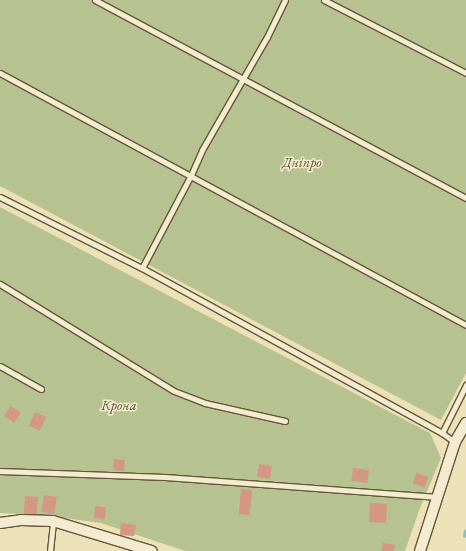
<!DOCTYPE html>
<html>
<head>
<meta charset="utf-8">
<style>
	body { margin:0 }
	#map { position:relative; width:466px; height:551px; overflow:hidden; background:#ece1b7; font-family:"EB Garamond",serif }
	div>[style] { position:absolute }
	.green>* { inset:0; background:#b6c390 }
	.stream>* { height:3.5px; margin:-1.75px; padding:0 1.75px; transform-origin:1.75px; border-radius:1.75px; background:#99beaf }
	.building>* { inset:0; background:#d39784; transform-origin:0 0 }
	.roads { filter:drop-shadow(1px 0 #65563a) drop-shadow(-1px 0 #65563a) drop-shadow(0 1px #65563a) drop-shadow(0 -1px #65563a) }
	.service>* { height:5px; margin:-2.5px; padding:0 2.5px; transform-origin:2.5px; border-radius:2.5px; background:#f3ecd0 }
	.minor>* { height:10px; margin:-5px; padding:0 5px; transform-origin:5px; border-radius:5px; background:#f3ecd0 }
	span { translate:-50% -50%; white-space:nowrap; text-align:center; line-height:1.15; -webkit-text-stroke:3px #f3ecd0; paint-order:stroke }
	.park-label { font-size:14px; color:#584e31; font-style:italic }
</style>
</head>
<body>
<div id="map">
	<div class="green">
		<i style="clip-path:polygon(0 0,466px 0,466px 373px,441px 420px,0 186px)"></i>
		<i style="clip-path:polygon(0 207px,430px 433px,441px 458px,420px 508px,405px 551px,185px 551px,101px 523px,43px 515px,0 513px)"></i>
	</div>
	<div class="stream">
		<i style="left:465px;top:536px;width:4px;rotate:-76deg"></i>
	</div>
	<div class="building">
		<i style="left:11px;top:406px;width:12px;height:12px;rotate:35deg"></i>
		<i style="left:35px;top:412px;width:12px;height:15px;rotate:24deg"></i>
		<i style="left:114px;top:459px;width:11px;height:11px;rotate:5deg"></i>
		<i style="left:259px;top:464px;width:13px;height:13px;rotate:9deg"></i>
		<i style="left:353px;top:468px;width:16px;height:13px;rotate:7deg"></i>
		<i style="left:416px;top:473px;width:13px;height:11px;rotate:18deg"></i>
		<i style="left:241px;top:489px;width:11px;height:25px;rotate:5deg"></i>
		<i style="left:44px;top:495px;width:13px;height:17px;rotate:9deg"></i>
		<i style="left:25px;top:496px;width:13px;height:22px;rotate:4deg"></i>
		<i style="left:370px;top:503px;width:17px;height:19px;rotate:3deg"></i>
		<i style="left:95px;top:506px;width:11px;height:12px;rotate:5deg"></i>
		<i style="clip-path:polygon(121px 523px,136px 525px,134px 536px,120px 535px)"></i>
		<i style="clip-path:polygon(383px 543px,395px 545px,394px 551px,381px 551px)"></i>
	</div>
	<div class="roads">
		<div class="service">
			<i style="left:95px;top:0;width:421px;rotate:28.1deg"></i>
			<i style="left:324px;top:0;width:160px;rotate:27.2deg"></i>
			<i style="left:0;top:73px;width:530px;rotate:28.4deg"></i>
			<i style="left:0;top:197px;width:159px;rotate:26.6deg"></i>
			<i style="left:142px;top:268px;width:342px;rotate:28.8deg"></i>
			<i style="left:442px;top:433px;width:16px;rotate:35deg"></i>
			<i style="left:142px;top:268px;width:105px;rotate:-62.2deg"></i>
			<i style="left:191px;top:175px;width:27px;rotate:-66deg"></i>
			<i style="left:202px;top:150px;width:130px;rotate:-60.1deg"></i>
			<i style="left:267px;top:37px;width:41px;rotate:-64.1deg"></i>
			<i style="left:0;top:284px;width:204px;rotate:31.6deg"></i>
			<i style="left:174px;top:391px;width:33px;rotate:21deg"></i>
			<i style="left:205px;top:403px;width:82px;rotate:12.7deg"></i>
			<i style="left:0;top:366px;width:47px;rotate:29.3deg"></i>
			<i style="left:442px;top:433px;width:54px;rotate:-63.4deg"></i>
			<i style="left:0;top:471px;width:165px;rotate:2.1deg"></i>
			<i style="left:165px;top:477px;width:274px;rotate:4.2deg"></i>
			<i style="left:50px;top:551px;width:30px;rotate:-84deg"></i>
		</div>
		<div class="minor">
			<i style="left:0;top:523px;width:21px;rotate:-8deg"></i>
			<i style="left:21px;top:520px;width:32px;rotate:2deg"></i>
			<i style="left:53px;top:521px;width:103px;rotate:16.9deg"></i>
			<i style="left:420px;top:551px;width:114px;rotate:-72.2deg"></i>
			<i style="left:455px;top:442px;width:22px;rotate:-60deg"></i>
		</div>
	</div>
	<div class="park-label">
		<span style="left:302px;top:162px">Дніпро</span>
		<span style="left:119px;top:405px">Крона</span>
	</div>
</div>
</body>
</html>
